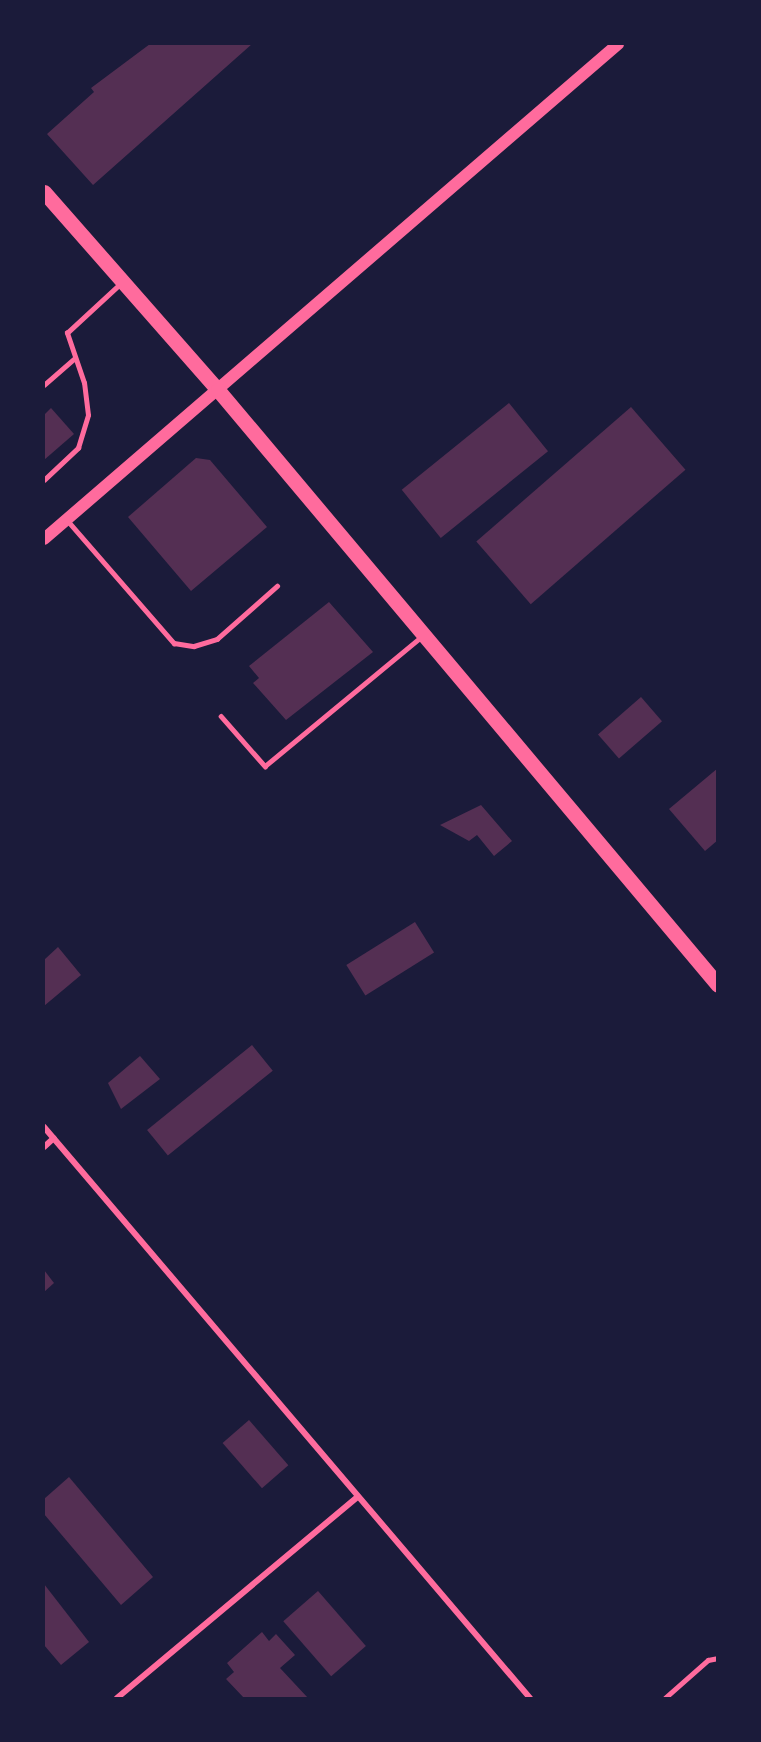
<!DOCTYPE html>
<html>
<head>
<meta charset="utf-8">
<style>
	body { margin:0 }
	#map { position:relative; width:761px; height:1742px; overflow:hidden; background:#1b1b3a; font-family:"Noto Serif",serif }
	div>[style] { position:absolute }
	.building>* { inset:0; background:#542f53; transform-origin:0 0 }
	.service>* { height:4.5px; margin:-2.25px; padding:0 2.25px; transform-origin:2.25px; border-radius:2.25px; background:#ff6b9d }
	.minor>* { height:6px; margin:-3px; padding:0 3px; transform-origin:3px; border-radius:3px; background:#ff6b9d }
	.secondary>* { height:12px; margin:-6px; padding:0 6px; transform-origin:6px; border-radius:6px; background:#ff6b9d }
	.primary>* { height:15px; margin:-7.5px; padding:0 7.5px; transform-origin:7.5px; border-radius:7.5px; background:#ff6b9d }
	span { translate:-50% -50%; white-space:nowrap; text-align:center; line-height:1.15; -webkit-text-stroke:4.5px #1b1b3a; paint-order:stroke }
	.frame { position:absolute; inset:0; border:45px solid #1b1b3a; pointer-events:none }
</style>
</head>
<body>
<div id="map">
	<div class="building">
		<i style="clip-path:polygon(150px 44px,252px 44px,93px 185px,47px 134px,94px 92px,91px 88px)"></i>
		<i style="left:509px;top:403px;width:62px;height:138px;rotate:51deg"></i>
		<i style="left:631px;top:407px;width:83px;height:205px;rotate:49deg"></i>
		<i style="clip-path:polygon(51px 408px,74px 434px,44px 460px,44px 415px)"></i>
		<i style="clip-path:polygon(196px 458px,210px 460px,267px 527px,191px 591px,128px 517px)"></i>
		<i style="clip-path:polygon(329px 602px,373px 652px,286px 720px,253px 683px,259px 678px,249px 666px)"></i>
		<i style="left:641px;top:697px;width:32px;height:57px;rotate:49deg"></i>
		<i style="clip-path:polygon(718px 768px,718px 840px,705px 851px,669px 809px)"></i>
		<i style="clip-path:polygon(481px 805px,512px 841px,494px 856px,477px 835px,469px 841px,440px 825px)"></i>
		<i style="left:415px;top:922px;width:36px;height:81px;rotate:58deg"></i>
		<i style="clip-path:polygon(58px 947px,81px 975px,44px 1006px,44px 960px)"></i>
		<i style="left:252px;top:1045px;width:33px;height:135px;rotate:51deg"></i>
		<i style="clip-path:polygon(140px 1056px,160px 1079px,121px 1109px,108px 1083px)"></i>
		<i style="clip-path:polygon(44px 1270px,54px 1283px,44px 1292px)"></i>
		<i style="left:249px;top:1420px;width:60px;height:35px;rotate:49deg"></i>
		<i style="clip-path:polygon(69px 1477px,153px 1577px,121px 1605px,44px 1514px,44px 1499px)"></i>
		<i style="clip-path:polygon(44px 1584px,89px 1642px,61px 1665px,44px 1645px)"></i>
		<i style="left:318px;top:1591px;width:73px;height:46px;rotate:49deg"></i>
		<i style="clip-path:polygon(262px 1632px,269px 1641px,276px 1634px,295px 1655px,280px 1668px,308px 1698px,244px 1698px,226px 1679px,234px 1672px,227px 1663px)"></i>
	</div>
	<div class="service">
		<i style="left:44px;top:385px;width:41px;rotate:-41.1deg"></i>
		<i style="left:44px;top:480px;width:47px;rotate:-43.3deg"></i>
		<i style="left:78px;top:448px;width:34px;rotate:-73deg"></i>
		<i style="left:88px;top:415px;width:32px;rotate:-97deg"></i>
		<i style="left:84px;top:383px;width:53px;rotate:-108.8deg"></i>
		<i style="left:67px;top:333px;width:74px;rotate:-42.8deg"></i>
		<i style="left:68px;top:521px;width:162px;rotate:49deg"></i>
		<i style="left:174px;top:643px;width:20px;rotate:9deg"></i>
		<i style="left:194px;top:646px;width:24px;rotate:-17deg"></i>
		<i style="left:217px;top:639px;width:80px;rotate:-41.5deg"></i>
		<i style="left:221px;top:716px;width:67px;rotate:48.7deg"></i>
		<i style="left:265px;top:766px;width:204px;rotate:-39.6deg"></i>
		<i style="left:665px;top:1698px;width:57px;rotate:-41.5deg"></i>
		<i style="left:708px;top:1660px;width:10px;rotate:-11deg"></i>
	</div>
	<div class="minor">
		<i style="left:44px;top:1127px;width:750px;rotate:49.6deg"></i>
		<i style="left:44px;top:1147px;width:13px;rotate:-42deg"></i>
		<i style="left:117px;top:1698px;width:312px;rotate:-39.9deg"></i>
	</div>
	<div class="secondary">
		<i style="left:44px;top:539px;width:758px;rotate:-40.77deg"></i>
	</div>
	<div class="primary">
		<i style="left:44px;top:192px;width:264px;rotate:48.7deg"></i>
		<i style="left:218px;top:390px;width:777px;rotate:49.96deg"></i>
	</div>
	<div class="frame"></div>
</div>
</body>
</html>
